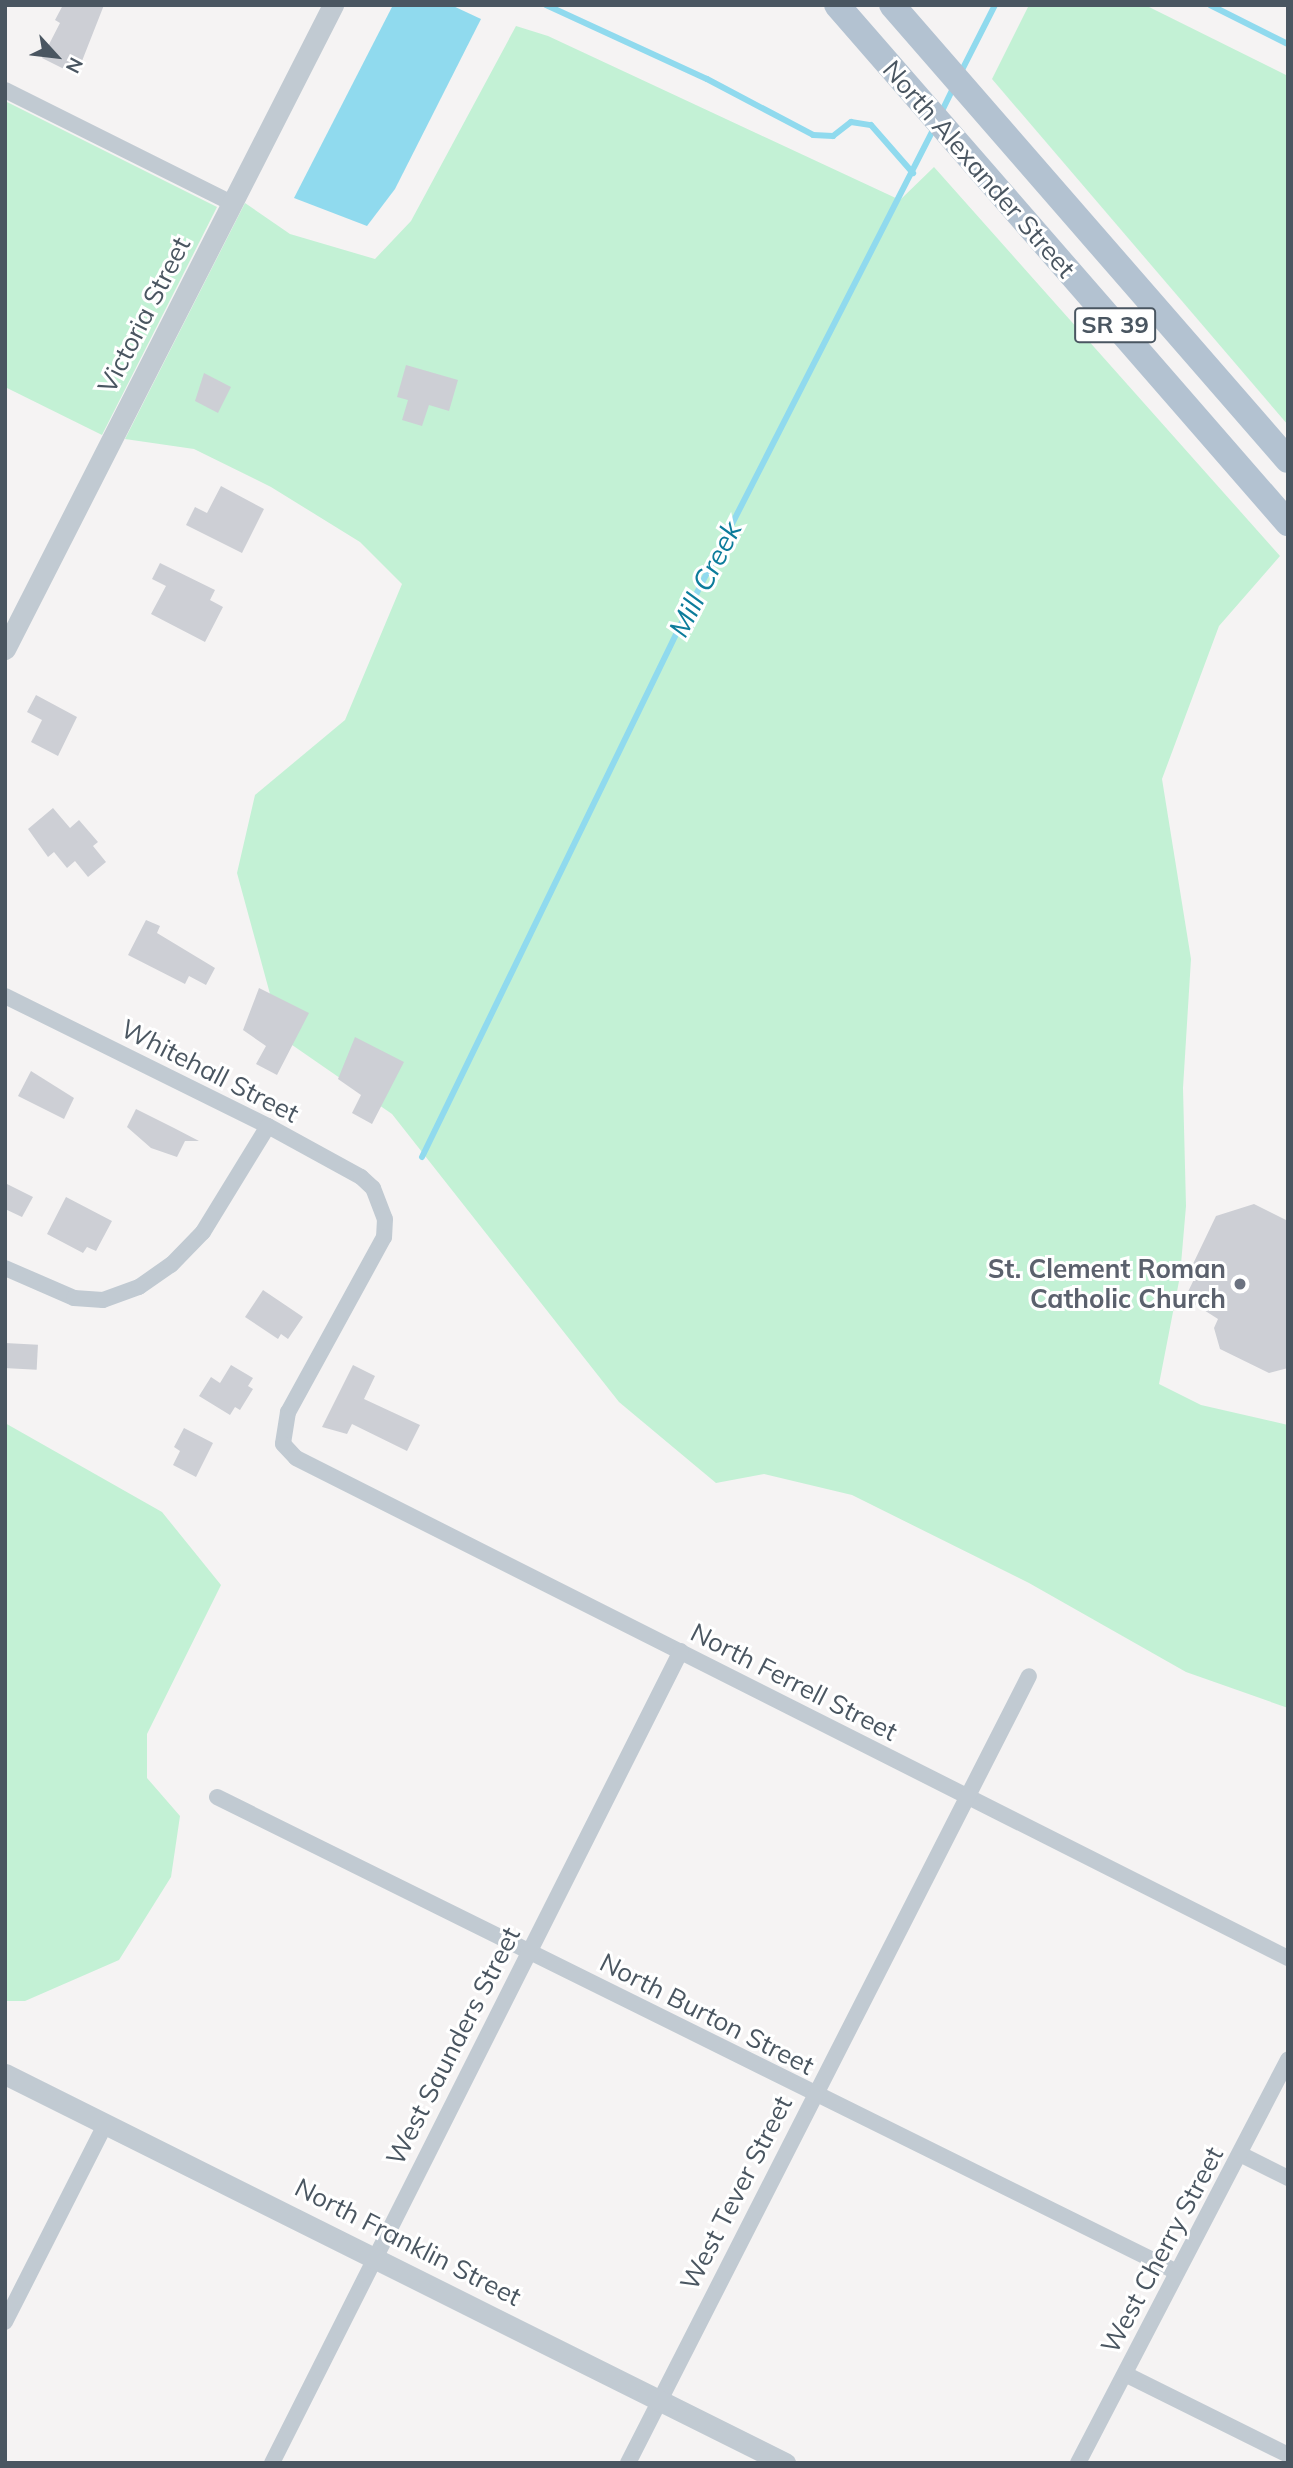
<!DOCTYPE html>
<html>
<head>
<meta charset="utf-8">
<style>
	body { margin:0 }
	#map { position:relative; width:1293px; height:2468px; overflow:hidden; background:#f5f3f3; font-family:Mulish,sans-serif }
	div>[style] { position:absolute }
	.green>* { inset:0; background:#c3f1d5 }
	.water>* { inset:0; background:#90daee }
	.stream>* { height:6px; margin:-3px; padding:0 3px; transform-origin:3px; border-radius:3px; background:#90daee }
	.building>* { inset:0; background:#cdcfd5; transform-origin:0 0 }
	.minor>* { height:16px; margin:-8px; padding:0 8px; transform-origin:8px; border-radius:8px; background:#c1cad2 }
	.tertiary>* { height:21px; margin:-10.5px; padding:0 10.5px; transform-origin:10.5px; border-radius:10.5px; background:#c1cad2 }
	.primary>* { height:26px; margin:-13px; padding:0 13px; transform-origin:13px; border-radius:13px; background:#b3c2d1 }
	.dots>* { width:19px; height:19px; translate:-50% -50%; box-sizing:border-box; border:4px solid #fff; border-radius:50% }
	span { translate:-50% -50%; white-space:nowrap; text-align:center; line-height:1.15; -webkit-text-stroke:6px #fff; paint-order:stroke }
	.shield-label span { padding:2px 5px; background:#fff; border:2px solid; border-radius:5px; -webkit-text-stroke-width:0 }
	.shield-label { font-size:24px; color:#4a5661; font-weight:700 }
	.street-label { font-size:26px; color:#4a5661 }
	.worship-label { font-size:26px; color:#5b616d; font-weight:700 }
	.right { translate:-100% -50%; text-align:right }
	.water-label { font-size:28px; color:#0c7c9b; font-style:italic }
	.frame { position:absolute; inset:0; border:7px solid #4a5661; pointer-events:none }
	.north { position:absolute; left:21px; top:21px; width:70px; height:70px; -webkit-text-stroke:5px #fff; paint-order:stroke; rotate:117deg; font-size:19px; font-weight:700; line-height:28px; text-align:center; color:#4a5661 }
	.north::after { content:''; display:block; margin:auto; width:24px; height:32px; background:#4a5661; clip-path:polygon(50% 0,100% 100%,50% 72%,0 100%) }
</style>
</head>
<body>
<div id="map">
	<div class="green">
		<i style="clip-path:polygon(1029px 5px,1145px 5px,1288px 76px,1288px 425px,992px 79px)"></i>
		<i style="clip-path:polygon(516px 26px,548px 36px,900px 200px,934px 167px,1280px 556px,1219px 626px,1162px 779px,1191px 959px,1183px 1088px,1186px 1206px,1180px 1276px,1159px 1384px,1201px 1405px,1288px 1425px,1288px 1708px,1186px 1672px,1029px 1583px,852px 1495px,764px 1474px,716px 1483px,619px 1402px,392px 1114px,282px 1038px,237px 873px,255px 795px,345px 720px,402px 584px,360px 542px,271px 487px,194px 449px,125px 439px,245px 203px,290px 234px,375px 259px,411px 221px)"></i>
		<i style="clip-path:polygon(5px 101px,217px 207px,102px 435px,5px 387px)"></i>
		<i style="clip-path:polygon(5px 1423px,162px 1512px,221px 1585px,147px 1734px,147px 1778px,180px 1816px,171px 1877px,119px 1960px,25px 2001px,5px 2001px)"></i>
	</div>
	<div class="water">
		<i style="clip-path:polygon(393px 5px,451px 5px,481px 19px,395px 189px,367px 226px,294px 198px)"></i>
	</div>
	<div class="stream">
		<i style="left:546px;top:5px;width:177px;rotate:24.7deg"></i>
		<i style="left:707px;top:79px;width:120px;rotate:27.8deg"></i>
		<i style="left:813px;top:135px;width:20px;rotate:3deg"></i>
		<i style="left:833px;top:136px;width:23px;rotate:-38deg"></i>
		<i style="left:851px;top:122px;width:20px;rotate:9deg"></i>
		<i style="left:871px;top:125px;width:64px;rotate:48.8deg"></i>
		<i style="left:1210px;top:5px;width:87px;rotate:26.6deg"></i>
		<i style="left:961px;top:72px;width:75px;rotate:-63.1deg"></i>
		<i style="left:941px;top:113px;width:28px;rotate:-64deg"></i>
		<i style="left:422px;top:1157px;width:597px;rotate:-64.08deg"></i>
		<i style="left:683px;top:620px;width:555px;rotate:-62.97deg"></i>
	</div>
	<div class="building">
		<i style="clip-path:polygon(63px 5px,104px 5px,82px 61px,77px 59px,70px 72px,42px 58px,60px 23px,55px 20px)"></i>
		<i style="clip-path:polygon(406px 365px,458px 380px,449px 411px,429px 405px,422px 426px,402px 420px,408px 400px,397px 397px)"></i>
		<i style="clip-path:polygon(204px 373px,231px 387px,218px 413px,195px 401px)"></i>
		<i style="clip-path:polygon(221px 486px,264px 509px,242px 553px,186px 525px,195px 507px,207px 513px)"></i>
		<i style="clip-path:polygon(160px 563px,215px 590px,210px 600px,223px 607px,205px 642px,151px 614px,166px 586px,152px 579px)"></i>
		<i style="clip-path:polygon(36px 695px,77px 717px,58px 756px,31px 742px,42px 720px,27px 712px)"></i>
		<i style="clip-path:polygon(53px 808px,70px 828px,79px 820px,98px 842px,93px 846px,106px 862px,88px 877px,75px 861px,67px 868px,54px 852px,48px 857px,28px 829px)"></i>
		<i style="clip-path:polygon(146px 920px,160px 926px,157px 933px,215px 968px,206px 985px,189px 976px,185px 984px,128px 955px)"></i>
		<i style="clip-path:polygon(259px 988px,309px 1013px,277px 1075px,256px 1064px,266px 1046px,243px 1030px)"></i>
		<i style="clip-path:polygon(355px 1037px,404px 1062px,372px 1124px,352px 1113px,361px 1095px,338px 1079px)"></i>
		<i style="clip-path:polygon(31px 1071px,74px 1098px,64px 1119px,18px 1096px)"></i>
		<i style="clip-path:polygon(136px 1109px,174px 1128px,199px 1141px,185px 1141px,177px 1157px,151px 1148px,127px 1127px)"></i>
		<i style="clip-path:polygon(5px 1183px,33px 1197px,22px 1217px,5px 1209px)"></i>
		<i style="clip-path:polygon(66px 1197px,112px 1221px,96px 1251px,87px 1247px,83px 1253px,47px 1234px)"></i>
		<i style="clip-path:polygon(1254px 1204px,1288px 1221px,1288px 1368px,1269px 1373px,1220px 1349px,1214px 1328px,1218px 1319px,1185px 1298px,1199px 1269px,1192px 1266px,1216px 1216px)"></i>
		<i style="clip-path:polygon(263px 1290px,303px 1317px,288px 1339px,281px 1334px,278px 1339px,245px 1317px)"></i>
		<i style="left:5px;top:1343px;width:33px;height:25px;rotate:3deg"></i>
		<i style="clip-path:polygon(231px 1365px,253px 1378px,248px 1386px,253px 1389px,240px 1410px,235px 1407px,230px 1415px,199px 1396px,211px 1377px,220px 1383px)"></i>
		<i style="clip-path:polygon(353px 1365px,375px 1376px,364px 1399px,420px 1425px,407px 1451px,352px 1424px,347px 1434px,322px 1427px)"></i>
		<i style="clip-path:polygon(184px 1428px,213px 1443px,196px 1477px,173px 1465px,180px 1451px,174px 1447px)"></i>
	</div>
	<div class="minor">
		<i style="left:5px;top:90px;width:254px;rotate:26.5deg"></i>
		<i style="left:5px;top:996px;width:293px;rotate:26.3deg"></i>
		<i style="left:268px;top:1126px;width:106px;rotate:28.7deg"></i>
		<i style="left:361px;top:1177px;width:16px;rotate:43deg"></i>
		<i style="left:373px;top:1188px;width:33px;rotate:69deg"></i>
		<i style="left:385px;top:1219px;width:18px;rotate:93deg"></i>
		<i style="left:384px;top:1237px;width:200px;rotate:118.7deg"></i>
		<i style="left:288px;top:1412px;width:32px;rotate:99deg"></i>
		<i style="left:283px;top:1444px;width:19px;rotate:47deg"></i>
		<i style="left:296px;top:1458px;width:1111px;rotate:26.75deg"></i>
		<i style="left:5px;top:1268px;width:75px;rotate:23.5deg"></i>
		<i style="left:74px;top:1298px;width:29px;rotate:4deg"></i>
		<i style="left:103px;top:1300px;width:38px;rotate:-20deg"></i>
		<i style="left:139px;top:1287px;width:39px;rotate:-35deg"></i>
		<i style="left:171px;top:1265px;width:46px;rotate:-45.9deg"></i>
		<i style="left:203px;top:1232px;width:124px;rotate:-58.5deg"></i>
		<i style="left:217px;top:1797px;width:1071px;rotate:26.33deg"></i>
		<i style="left:1240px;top:2154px;width:54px;rotate:26.6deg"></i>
		<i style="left:5px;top:2322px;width:223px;rotate:-63.1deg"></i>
		<i style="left:1125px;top:2374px;width:182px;rotate:26.4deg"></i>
		<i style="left:272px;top:2463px;width:909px;rotate:-63.27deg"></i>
		<i style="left:628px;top:2463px;width:883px;rotate:-63deg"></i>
		<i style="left:1078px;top:2463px;width:455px;rotate:-62.5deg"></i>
	</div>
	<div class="tertiary">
		<i style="left:5px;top:649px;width:723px;rotate:-63.01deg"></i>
		<i style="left:5px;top:2074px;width:872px;rotate:26.51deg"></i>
	</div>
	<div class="primary">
		<i style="left:837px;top:5px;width:687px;rotate:48.96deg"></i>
		<i style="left:892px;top:5px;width:603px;rotate:48.97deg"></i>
	</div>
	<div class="dots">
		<i style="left:1240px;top:1284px;background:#6b7280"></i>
	</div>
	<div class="shield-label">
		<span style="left:1115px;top:325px">SR 39</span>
	</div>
	<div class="street-label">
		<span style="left:979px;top:169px;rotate:49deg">North Alexander Street</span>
		<span style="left:144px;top:315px;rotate:-63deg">Victoria Street</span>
		<span style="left:210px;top:1071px;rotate:27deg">Whitehall Street</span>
		<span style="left:794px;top:1682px;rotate:27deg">North Ferrell Street</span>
		<span style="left:707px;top:2014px;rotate:27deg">North Burton Street</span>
		<span style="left:453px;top:2046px;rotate:-63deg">West Saunders Street</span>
		<span style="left:736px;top:2193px;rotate:-63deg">West Tever Street</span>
		<span style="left:408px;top:2242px;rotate:27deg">North Franklin Street</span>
		<span style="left:1162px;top:2250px;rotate:-62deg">West Cherry Street</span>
	</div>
	<div class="worship-label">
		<span class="right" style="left:1226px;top:1284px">St. Clement Roman<br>Catholic Church</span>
	</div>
	<div class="water-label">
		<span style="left:705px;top:579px;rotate:-63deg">Mill Creek</span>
	</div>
	<div class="frame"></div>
	<div class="north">N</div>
</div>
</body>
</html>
